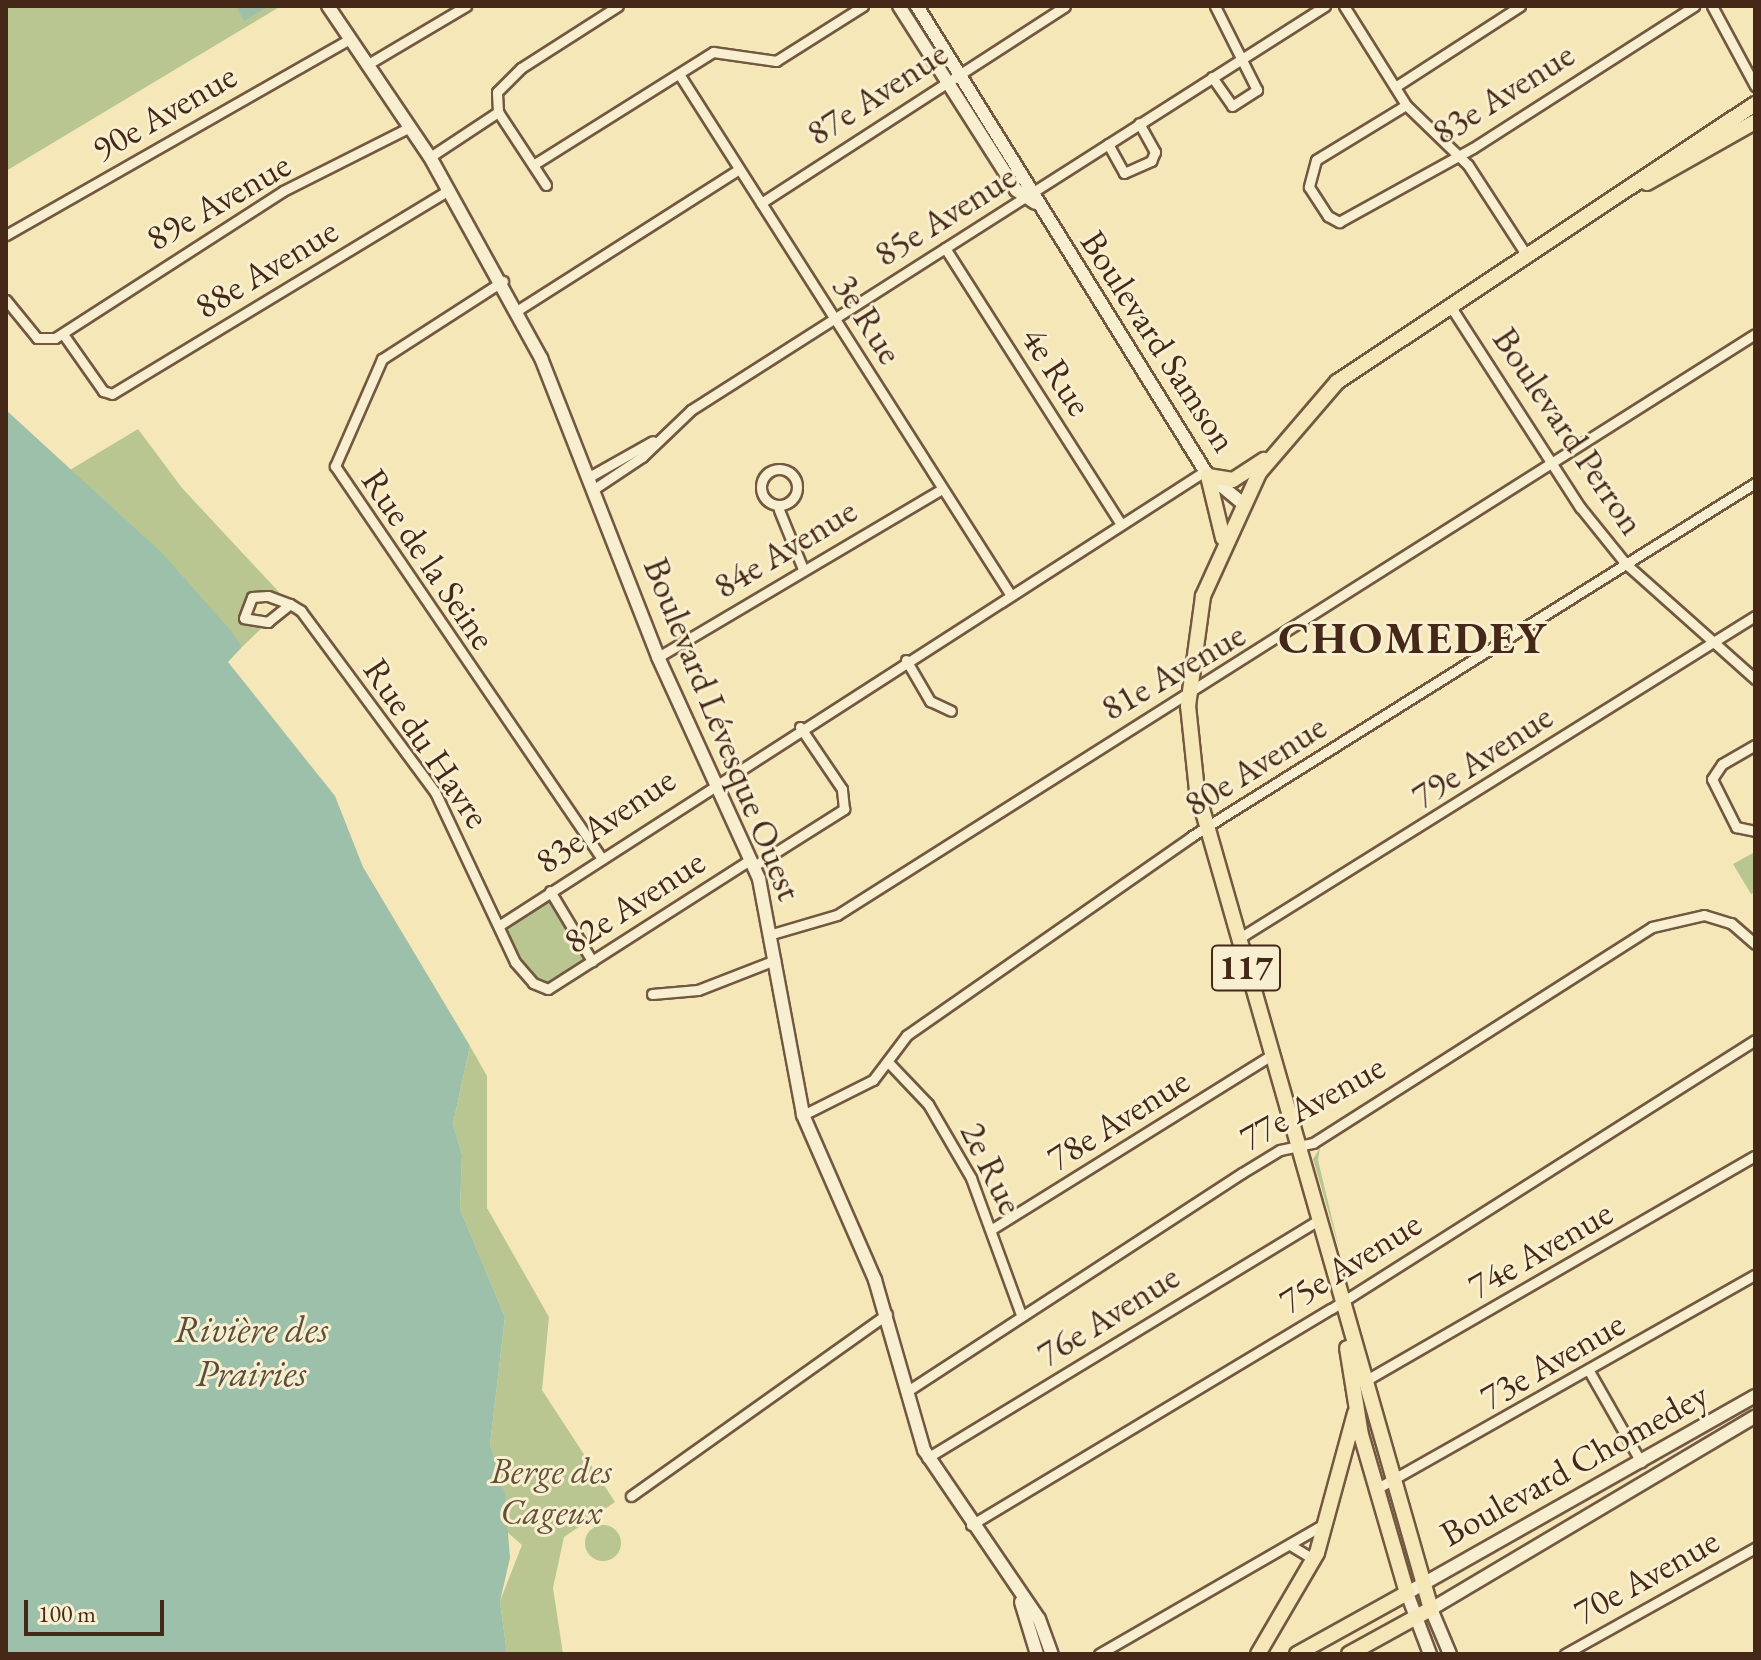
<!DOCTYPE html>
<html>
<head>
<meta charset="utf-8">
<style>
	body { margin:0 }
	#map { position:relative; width:1761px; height:1660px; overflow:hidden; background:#f5e7b8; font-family:"EB Garamond",serif }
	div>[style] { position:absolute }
	.green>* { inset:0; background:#b9c691 }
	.round { border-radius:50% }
	.water>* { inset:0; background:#9dc0aa }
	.roads { filter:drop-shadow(2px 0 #725841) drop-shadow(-2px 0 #725841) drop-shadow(0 2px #725841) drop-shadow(0 -2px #725841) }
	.street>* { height:9px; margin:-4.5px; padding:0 4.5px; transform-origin:4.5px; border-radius:4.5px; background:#f8efd1 }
	.street>.ring { margin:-4.5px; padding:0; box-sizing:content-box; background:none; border:9px solid #f8efd1; border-radius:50% }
	.secondary>* { height:12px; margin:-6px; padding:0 6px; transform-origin:6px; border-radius:6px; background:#f8efd1 }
	.primary>* { height:14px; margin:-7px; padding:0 7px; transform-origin:7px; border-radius:7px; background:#f5e7b8 }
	span { translate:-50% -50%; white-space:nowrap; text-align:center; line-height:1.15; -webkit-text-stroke:6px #f8efd1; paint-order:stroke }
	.shield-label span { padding:2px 6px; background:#f8efd1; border:2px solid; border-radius:6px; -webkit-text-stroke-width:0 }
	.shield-label { font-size:34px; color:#462819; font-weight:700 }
	.street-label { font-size:36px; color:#462819 }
	.park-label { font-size:36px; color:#635037; font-style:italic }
	.water-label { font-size:38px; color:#5c4e3d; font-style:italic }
	.district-label { font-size:44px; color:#462819; font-weight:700; letter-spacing:2px }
	.frame { position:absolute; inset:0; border:8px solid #462819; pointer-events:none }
	.scale { position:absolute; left:24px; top:1600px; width:140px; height:36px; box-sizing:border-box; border:4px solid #462819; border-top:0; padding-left:10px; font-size:24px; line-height:28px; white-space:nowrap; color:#462819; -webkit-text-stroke:6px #f8efd1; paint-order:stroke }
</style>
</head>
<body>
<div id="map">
	<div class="green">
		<i style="clip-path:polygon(6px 6px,281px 6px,6px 171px)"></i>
		<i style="clip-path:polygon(138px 429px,182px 488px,290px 604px,252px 597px,244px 618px,268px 622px,242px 647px,70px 470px)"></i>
		<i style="clip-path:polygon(1755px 852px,1755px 892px,1751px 894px,1733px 864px)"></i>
		<i style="clip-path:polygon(550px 891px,592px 961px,548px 989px,515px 962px,500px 925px)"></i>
		<i style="clip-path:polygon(470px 1046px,487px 1076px,487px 1208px,549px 1317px,542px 1390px,615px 1502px,564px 1537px,553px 1588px,563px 1654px,507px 1654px,500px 1601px,522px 1545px,507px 1532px,490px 1445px,505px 1317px,460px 1209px,462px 1155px,453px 1124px)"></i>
		<i style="clip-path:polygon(1320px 1148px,1318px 1160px,1339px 1248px,1313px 1159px)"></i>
		<i class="round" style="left:585px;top:1525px;width:36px;height:36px"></i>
	</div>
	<div class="water">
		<i style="clip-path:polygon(236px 6px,269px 6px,244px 21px)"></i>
		<i style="clip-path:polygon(6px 410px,162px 553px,232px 632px,242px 647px,228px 662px,335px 796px,363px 867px,470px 1046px,453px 1124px,462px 1155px,460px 1209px,505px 1317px,490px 1445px,505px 1495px,510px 1558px,500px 1601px,507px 1654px,6px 1654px)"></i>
	</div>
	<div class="roads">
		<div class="street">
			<i style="left:1344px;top:6px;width:117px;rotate:57.9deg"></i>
			<i style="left:1406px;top:105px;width:86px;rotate:44.1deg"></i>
			<i style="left:1468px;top:165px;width:108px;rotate:57deg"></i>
			<i style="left:1712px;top:6px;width:91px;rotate:61.7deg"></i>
			<i style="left:368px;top:64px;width:114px;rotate:-30.6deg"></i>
			<i style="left:679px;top:74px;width:616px;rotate:57.52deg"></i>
			<i style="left:1212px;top:77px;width:35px;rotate:55deg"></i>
			<i style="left:1232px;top:106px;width:30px;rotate:-33deg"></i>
			<i style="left:1257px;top:90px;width:94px;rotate:-116.6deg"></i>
			<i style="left:1395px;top:87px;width:149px;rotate:-32.9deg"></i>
			<i style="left:1406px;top:105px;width:105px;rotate:148.6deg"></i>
			<i style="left:1316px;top:160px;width:28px;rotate:105deg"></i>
			<i style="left:1309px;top:187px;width:35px;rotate:57deg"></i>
			<i style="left:1328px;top:216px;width:13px;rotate:29deg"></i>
			<i style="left:1339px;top:222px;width:153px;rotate:-28.9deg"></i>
			<i style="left:1473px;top:148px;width:263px;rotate:-32.7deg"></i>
			<i style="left:1108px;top:144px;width:33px;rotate:61deg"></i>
			<i style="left:1124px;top:173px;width:30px;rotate:-24deg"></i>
			<i style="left:1151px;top:161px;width:10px;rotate:-66deg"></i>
			<i style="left:1155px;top:152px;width:33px;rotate:-119deg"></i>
			<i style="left:430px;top:157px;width:82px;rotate:-33.5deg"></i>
			<i style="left:533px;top:165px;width:213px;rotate:-32.1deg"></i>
			<i style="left:713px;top:52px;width:64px;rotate:8.1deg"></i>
			<i style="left:776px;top:61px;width:103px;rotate:-32.3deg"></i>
			<i style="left:546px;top:185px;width:87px;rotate:-123.3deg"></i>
			<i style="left:498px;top:112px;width:20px;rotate:-93deg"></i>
			<i style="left:497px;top:92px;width:34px;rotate:-45deg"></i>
			<i style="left:521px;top:68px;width:115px;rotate:-32.6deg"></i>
			<i style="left:761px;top:203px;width:362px;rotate:-32.9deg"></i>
			<i style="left:6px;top:235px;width:397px;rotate:-29.7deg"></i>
			<i style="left:945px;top:248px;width:327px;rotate:57.5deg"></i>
			<i style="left:503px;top:281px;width:144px;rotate:147.2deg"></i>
			<i style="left:382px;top:359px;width:117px;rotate:113.7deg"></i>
			<i style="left:335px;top:466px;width:475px;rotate:55.8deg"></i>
			<i style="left:6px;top:300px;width:49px;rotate:50.8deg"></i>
			<i style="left:37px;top:338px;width:18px"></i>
			<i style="left:55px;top:338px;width:271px;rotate:-32.8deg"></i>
			<i style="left:283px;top:191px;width:140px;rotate:-26.7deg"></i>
			<i style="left:1449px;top:304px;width:242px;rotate:57.2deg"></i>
			<i style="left:1580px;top:507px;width:73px;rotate:51.1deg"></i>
			<i style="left:1626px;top:564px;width:173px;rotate:41.7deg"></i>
			<i style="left:518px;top:310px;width:262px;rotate:-32.5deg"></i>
			<i style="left:63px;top:334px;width:70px;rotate:54.9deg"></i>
			<i style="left:103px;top:391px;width:9px;rotate:18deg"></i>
			<i style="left:112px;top:394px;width:394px;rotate:-31.2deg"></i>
			<i class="ring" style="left:761px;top:469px;width:27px;height:27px"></i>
			<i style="left:589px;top:477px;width:73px;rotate:-29.4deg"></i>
			<i style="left:594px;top:489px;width:58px;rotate:-33.7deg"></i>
			<i style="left:642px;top:457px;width:68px;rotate:-43.8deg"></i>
			<i style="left:691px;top:410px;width:752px;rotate:-32.51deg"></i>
			<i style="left:779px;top:510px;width:64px;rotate:67.9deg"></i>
			<i style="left:290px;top:604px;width:28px;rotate:141deg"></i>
			<i style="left:268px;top:622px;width:24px;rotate:-171deg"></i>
			<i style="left:244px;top:618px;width:22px;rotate:-69deg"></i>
			<i style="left:252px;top:597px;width:16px;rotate:-4deg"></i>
			<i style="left:268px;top:596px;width:23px;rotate:20deg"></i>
			<i style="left:290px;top:604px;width:13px;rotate:32deg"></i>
			<i style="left:301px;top:611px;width:225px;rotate:53.5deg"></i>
			<i style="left:435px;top:792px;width:188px;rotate:64.8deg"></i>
			<i style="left:515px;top:962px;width:28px;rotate:49deg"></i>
			<i style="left:533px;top:983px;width:16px;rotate:22deg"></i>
			<i style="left:548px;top:989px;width:241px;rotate:-32.6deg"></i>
			<i style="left:658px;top:657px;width:330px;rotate:-30.6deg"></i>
			<i style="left:906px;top:660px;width:48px;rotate:59.7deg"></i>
			<i style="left:930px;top:701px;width:23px;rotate:25deg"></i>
			<i style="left:1755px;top:745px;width:38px;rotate:150deg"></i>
			<i style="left:1722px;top:764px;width:18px;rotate:124deg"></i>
			<i style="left:1712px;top:779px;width:54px;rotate:63.4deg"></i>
			<i style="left:1736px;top:827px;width:19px;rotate:12deg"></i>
			<i style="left:754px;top:866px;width:107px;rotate:-32.3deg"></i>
			<i style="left:844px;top:809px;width:20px;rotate:-96deg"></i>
			<i style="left:842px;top:789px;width:75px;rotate:-124.1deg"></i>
			<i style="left:550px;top:891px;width:82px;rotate:59deg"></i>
			<i style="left:500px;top:925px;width:839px;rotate:-32.78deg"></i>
			<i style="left:772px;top:934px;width:68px;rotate:-16.3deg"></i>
			<i style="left:837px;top:915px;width:1086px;rotate:-32.33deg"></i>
			<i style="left:1238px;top:939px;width:610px;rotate:-32deg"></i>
			<i style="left:652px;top:994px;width:46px;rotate:-5deg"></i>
			<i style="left:698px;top:990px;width:83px;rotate:-21.3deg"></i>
			<i style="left:889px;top:1063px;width:57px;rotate:46.4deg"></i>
			<i style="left:928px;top:1104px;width:86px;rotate:59.8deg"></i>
			<i style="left:971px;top:1178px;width:143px;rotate:69.9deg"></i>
			<i style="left:803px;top:1115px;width:78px;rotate:-26.6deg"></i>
			<i style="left:873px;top:1080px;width:56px;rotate:-52.9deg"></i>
			<i style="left:907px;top:1035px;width:348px;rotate:-34.9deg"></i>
			<i style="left:1192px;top:836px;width:665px;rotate:-32.09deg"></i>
			<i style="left:992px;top:1229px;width:330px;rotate:-31.9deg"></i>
			<i style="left:1589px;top:1371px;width:105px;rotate:60.3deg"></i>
			<i style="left:1363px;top:1382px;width:452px;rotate:-30deg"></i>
			<i style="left:906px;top:1392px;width:401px;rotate:-33.1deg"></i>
			<i style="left:1242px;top:1173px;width:44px;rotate:-31.2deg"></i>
			<i style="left:1280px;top:1150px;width:34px;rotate:-12deg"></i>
			<i style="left:1313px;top:1143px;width:402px;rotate:-32.5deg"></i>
			<i style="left:1652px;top:927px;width:53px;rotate:-13deg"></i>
			<i style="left:1704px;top:915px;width:28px;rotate:17deg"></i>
			<i style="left:1731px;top:923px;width:32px;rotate:41deg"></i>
			<i style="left:927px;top:1458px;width:459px;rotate:-31.3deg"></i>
			<i style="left:1376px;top:1489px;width:435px;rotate:-29.5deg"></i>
			<i style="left:631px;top:1496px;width:314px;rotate:-35.4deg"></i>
			<i style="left:971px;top:1525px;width:420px;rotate:-31deg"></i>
			<i style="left:1331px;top:1309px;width:502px;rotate:-32.39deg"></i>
			<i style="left:1290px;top:1545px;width:29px;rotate:31deg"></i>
			<i style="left:1099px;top:1654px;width:262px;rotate:-30deg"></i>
			<i style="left:1565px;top:1654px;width:218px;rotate:-29.2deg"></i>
		</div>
		<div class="secondary">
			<i style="left:328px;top:6px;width:182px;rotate:56deg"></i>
			<i style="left:430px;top:157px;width:230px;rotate:61.1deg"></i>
			<i style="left:541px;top:358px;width:321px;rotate:68.6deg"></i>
			<i style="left:658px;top:657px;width:244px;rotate:65.5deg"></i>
			<i style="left:759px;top:879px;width:240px;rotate:79.4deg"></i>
			<i style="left:803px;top:1115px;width:180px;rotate:66.4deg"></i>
			<i style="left:875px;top:1280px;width:177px;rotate:73.9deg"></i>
			<i style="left:924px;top:1450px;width:204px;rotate:55.8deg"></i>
			<i style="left:1039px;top:1619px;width:37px;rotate:70deg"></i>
			<i style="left:899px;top:6px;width:218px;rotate:57.5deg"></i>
			<i style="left:1016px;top:190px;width:23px;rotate:34deg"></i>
			<i style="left:917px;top:6px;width:551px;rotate:58.22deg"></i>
			<i style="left:1207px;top:474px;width:45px;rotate:39.6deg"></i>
			<i style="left:1021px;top:1602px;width:54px;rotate:72.9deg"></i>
			<i style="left:1430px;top:1654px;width:65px;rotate:-110.7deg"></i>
			<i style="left:1407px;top:1593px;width:400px;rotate:-29.5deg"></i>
			<i style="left:1450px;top:1654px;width:49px;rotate:-112.9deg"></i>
			<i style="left:1431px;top:1609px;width:377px;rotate:-30.7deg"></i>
		</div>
		<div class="primary">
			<i style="left:1647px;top:183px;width:124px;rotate:-29.5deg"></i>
			<i style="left:1223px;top:538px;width:64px;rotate:-103.6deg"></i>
			<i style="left:1208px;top:476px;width:25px;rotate:9deg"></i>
			<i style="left:1233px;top:480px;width:37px;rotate:-33deg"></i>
			<i style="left:1258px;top:1654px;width:117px;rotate:-59.7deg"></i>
			<i style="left:1317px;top:1553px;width:145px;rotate:-74.8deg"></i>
			<i style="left:1297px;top:1654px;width:126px;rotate:-29deg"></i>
			<i style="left:1407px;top:1593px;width:165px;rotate:-106.2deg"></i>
			<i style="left:1361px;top:1435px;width:88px;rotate:-99.1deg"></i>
			<i style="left:1349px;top:1654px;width:94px;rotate:-28.8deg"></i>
			<i style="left:1431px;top:1609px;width:851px;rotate:-105.96deg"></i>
			<i style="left:1197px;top:791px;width:85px;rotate:-96deg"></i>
			<i style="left:1188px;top:706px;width:111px;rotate:-82.2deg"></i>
			<i style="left:1203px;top:596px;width:135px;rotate:-65.5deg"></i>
			<i style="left:1259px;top:473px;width:120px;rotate:-49.4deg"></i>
			<i style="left:1337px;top:382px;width:502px;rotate:-33.63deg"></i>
		</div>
	</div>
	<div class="shield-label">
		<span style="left:1246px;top:968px">117</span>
	</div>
	<div class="street-label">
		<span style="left:877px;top:93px;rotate:-33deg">87e Avenue</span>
		<span style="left:1503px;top:93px;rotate:-32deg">83e Avenue</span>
		<span style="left:164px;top:112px;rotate:-30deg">90e Avenue</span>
		<span style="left:218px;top:201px;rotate:-30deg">89e Avenue</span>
		<span style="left:945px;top:215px;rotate:-32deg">85e Avenue</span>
		<span style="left:266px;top:268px;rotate:-31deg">88e Avenue</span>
		<span style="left:868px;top:319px;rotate:58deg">3e Rue</span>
		<span style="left:1159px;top:341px;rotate:57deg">Boulevard Samson</span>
		<span style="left:1057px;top:371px;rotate:57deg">4e Rue</span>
		<span style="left:1569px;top:431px;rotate:56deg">Boulevard Perron</span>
		<span style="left:785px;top:548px;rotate:-31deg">84e Avenue</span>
		<span style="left:429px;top:559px;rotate:56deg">Rue de la Seine</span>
		<span style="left:1173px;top:671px;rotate:-30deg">81e Avenue</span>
		<span style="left:723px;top:729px;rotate:68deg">Boulevard Lévesque Ouest</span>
		<span style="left:427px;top:743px;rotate:56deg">Rue du Havre</span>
		<span style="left:1482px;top:756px;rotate:-33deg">79e Avenue</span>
		<span style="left:1255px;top:765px;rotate:-32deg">80e Avenue</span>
		<span style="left:605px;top:820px;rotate:-34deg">83e Avenue</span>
		<span style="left:634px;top:901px;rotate:-33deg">82e Avenue</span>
		<span style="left:1312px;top:1102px;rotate:-29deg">77e Avenue</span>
		<span style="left:1118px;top:1119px;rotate:-32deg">78e Avenue</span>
		<span style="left:992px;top:1168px;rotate:64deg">2e Rue</span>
		<span style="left:1540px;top:1249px;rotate:-30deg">74e Avenue</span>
		<span style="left:1350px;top:1262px;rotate:-32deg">75e Avenue</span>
		<span style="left:1108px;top:1315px;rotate:-32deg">76e Avenue</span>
		<span style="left:1552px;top:1360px;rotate:-30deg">73e Avenue</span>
		<span style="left:1574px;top:1464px;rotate:-29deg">Boulevard Chomedey</span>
		<span style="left:1646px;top:1576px;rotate:-29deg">70e Avenue</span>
	</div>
	<div class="park-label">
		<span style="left:551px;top:1491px">Berge des<br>Cageux</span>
	</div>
	<div class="water-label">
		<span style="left:251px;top:1351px">Rivière des<br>Prairies</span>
	</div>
	<div class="district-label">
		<span style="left:1413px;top:638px">CHOMEDEY</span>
	</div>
	<div class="frame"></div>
	<div class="scale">100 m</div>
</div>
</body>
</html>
